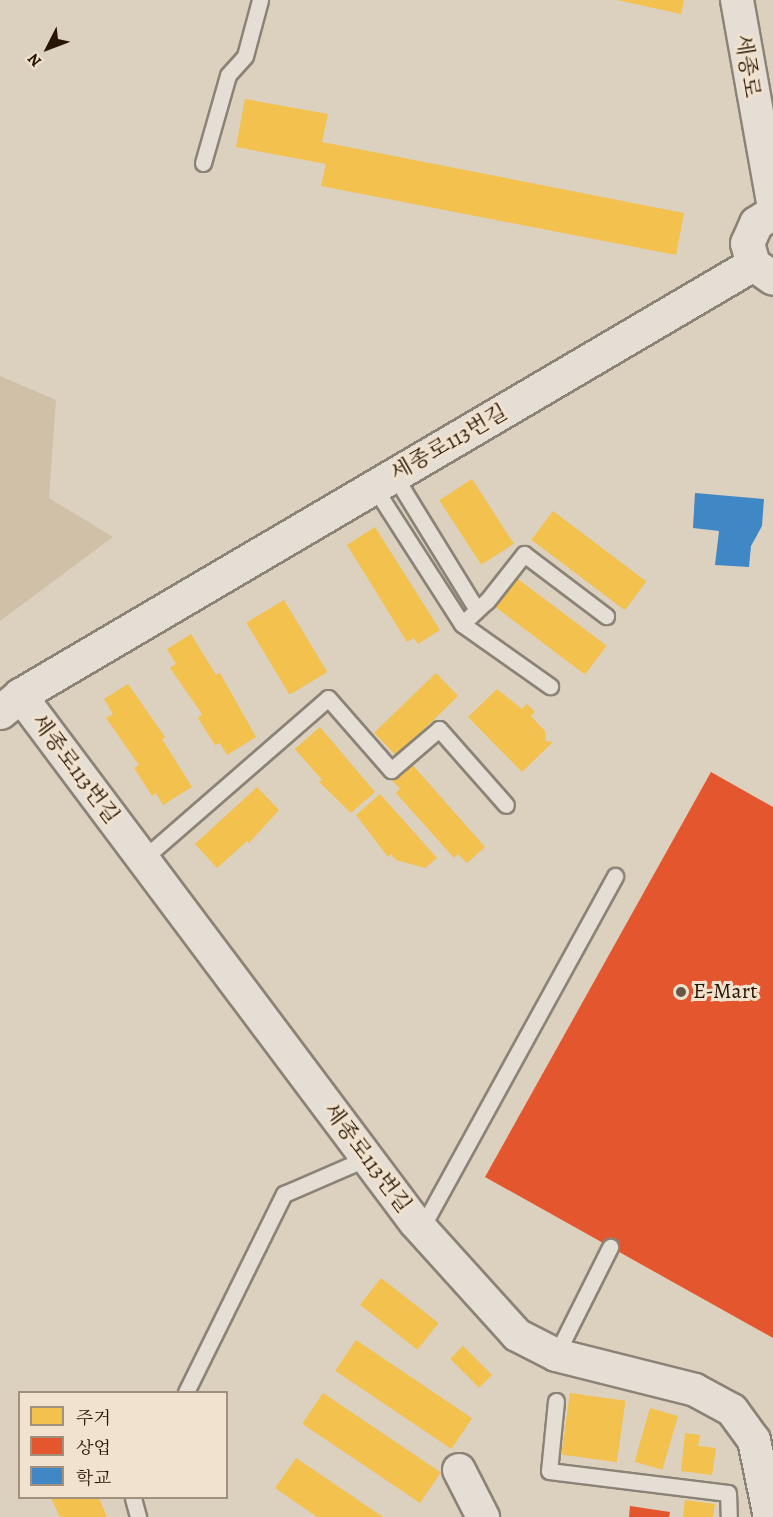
<!DOCTYPE html>
<html>
<head>
<meta charset="utf-8">
<style>
	body { margin:0 }
	#map { position:relative; width:773px; height:1517px; overflow:hidden; background:#dcd0bf; font-family:Alegreya,"Noto Serif KR",serif }
	div>[style] { position:absolute }
	.green>* { inset:0; background:#d1c0a8 }
	.homes>* { inset:0; background:#f2c14e; transform-origin:0 0 }
	.shops>* { inset:0; background:#e4572e }
	.schools>* { inset:0; background:#3f88c5 }
	.roads { filter:drop-shadow(2px 0 #8c8377) drop-shadow(-2px 0 #8c8377) drop-shadow(0 2px #8c8377) drop-shadow(0 -2px #8c8377) }
	.lane>* { height:15px; margin:-7.5px; padding:0 7.5px; transform-origin:7.5px; border-radius:7.5px; background:#e4ded5 }
	.street>* { height:32px; margin:-16px; padding:0 16px; transform-origin:16px; border-radius:16px; background:#e4ded5 }
	.secondary>* { height:33px; margin:-16.5px; padding:0 16.5px; transform-origin:16.5px; border-radius:16.5px; background:#e4ded5 }
	.dots>* { width:16px; height:16px; translate:-50% -50%; box-sizing:border-box; border:3px solid #f0e2ce; border-radius:50% }
	span { translate:-50% -50%; white-space:nowrap; text-align:center; line-height:1.15; -webkit-text-stroke:6px #f0e2ce; paint-order:stroke }
	.street-label { font-size:22px; color:#291602 }
	.poi-label { font-size:22px; color:#291602 }
	.left { translate:0 -50%; text-align:left }
	.legend { position:absolute; left:18px; top:1391px; width:210px; height:108px; box-sizing:border-box; background:#f0e2ce; border:2px solid #a0907c; margin:0; padding:8px 10px; list-style:none; font-size:18px; color:#291602 }
	.legend li { display:flex; align-items:center; gap:12px; height:30px }
	.legend b { width:30px; border:2px solid #a0907c }
	.north { position:absolute; left:18px; top:18px; width:60px; height:60px; -webkit-text-stroke:4px #f0e2ce; paint-order:stroke; rotate:228deg; font-size:16px; font-weight:700; line-height:24px; text-align:center; color:#291602 }
	.north::after { content:''; display:block; margin:auto; width:21px; height:27px; background:#291602; clip-path:polygon(50% 0,100% 100%,50% 72%,0 100%) }
</style>
</head>
<body>
<div id="map">
	<div class="green">
		<i style="clip-path:polygon(0 376px,56px 400px,49px 498px,113px 537px,0 621px)"></i>
	</div>
	<div class="homes">
		<i style="clip-path:polygon(617px 0,684px 0,681px 14px)"></i>
		<i style="clip-path:polygon(245px 99px,328px 114px,322px 142px,684px 213px,676px 255px,321px 186px,326px 164px,236px 147px)"></i>
		<i style="left:472px;top:479px;width:77px;height:39px;rotate:57deg"></i>
		<i style="left:553px;top:511px;width:117px;height:36px;rotate:37deg"></i>
		<i style="clip-path:polygon(375px 527px,440px 630px,418px 644px,414px 638px,407px 642px,347px 545px)"></i>
		<i style="left:514px;top:576px;width:116px;height:36px;rotate:37deg"></i>
		<i style="left:284px;top:600px;width:84px;height:44px;rotate:59deg"></i>
		<i style="clip-path:polygon(191px 634px,216px 675px,220px 673px,256px 737px,227px 755px,220px 743px,215px 745px,198px 718px,202px 714px,170px 668px,176px 664px,167px 649px)"></i>
		<i style="left:436px;top:673px;width:32px;height:86px;rotate:46deg"></i>
		<i style="clip-path:polygon(128px 684px,165px 737px,162px 739px,192px 787px,163px 805px,156px 793px,152px 796px,134px 768px,139px 765px,106px 718px,113px 714px,104px 699px)"></i>
		<i style="clip-path:polygon(497px 689px,522px 709px,527px 704px,535px 712px,531px 716px,545px 731px,546px 741px,553px 742px,522px 772px,468px 717px)"></i>
		<i style="clip-path:polygon(320px 727px,375px 792px,351px 813px,319px 782px,322px 780px,295px 749px)"></i>
		<i style="clip-path:polygon(410px 762px,485px 847px,467px 863px,458px 854px,454px 858px,396px 793px,400px 789px,391px 779px)"></i>
		<i style="clip-path:polygon(257px 787px,279px 810px,249px 843px,247px 841px,217px 868px,195px 844px)"></i>
		<i style="clip-path:polygon(380px 794px,437px 858px,425px 868px,396px 860px,391px 854px,388px 857px,356px 815px)"></i>
		<i style="left:381px;top:1278px;width:73px;height:34px;rotate:38deg"></i>
		<i style="left:356px;top:1340px;width:140px;height:37px;rotate:34deg"></i>
		<i style="left:463px;top:1346px;width:41px;height:18px;rotate:45deg"></i>
		<i style="left:323px;top:1393px;width:142px;height:37px;rotate:34deg"></i>
		<i style="left:570px;top:1393px;width:56px;height:62px;rotate:8deg"></i>
		<i style="left:650px;top:1408px;width:29px;height:56px;rotate:16deg"></i>
		<i style="clip-path:polygon(685px 1433px,700px 1435px,698px 1446px,716px 1448px,712px 1475px,681px 1471px)"></i>
		<i style="clip-path:polygon(296px 1458px,383px 1517px,317px 1517px,275px 1488px)"></i>
		<i style="clip-path:polygon(51px 1498px,99px 1498px,107px 1517px,60px 1517px)"></i>
		<i style="clip-path:polygon(685px 1500px,715px 1504px,713px 1517px,683px 1517px)"></i>
	</div>
	<div class="shops">
		<i style="clip-path:polygon(711px 772px,773px 807px,773px 1338px,485px 1177px)"></i>
		<i style="clip-path:polygon(630px 1506px,670px 1512px,669px 1517px,629px 1517px)"></i>
	</div>
	<div class="schools">
		<i style="clip-path:polygon(695px 493px,764px 499px,762px 526px,751px 546px,749px 567px,715px 565px,719px 531px,693px 528px)"></i>
	</div>
	<div class="roads">
		<div class="lane">
			<i style="left:203px;top:163px;width:91px;rotate:-74.1deg"></i>
			<i style="left:228px;top:75px;width:25px;rotate:-48deg"></i>
			<i style="left:245px;top:56px;width:58px;rotate:-75deg"></i>
			<i style="left:394px;top:475px;width:158px;rotate:58.4deg"></i>
			<i style="left:374px;top:487px;width:163px;rotate:57.3deg"></i>
			<i style="left:462px;top:624px;width:108px;rotate:35.2deg"></i>
			<i style="left:462px;top:624px;width:34px;rotate:-43deg"></i>
			<i style="left:487px;top:601px;width:60px;rotate:-51.8deg"></i>
			<i style="left:524px;top:554px;width:103px;rotate:37.1deg"></i>
			<i style="left:143px;top:859px;width:245px;rotate:-41deg"></i>
			<i style="left:328px;top:698px;width:96px;rotate:48.8deg"></i>
			<i style="left:391px;top:770px;width:63px;rotate:-40.5deg"></i>
			<i style="left:439px;top:729px;width:101px;rotate:48.6deg"></i>
			<i style="left:421px;top:1229px;width:403px;rotate:-61.2deg"></i>
			<i style="left:556px;top:1355px;width:121px;rotate:-63.4deg"></i>
			<i style="left:186px;top:1392px;width:221px;rotate:-63.7deg"></i>
			<i style="left:284px;top:1194px;width:90px;rotate:-23.4deg"></i>
			<i style="left:556px;top:1401px;width:70px;rotate:95.7deg"></i>
			<i style="left:549px;top:1471px;width:180px;rotate:7deg"></i>
			<i style="left:728px;top:1493px;width:24px;rotate:88deg"></i>
			<i style="left:133px;top:1498px;width:20px;rotate:75deg"></i>
		</div>
		<div class="street">
			<i style="left:737px;top:0;width:205px;rotate:79.9deg"></i>
			<i style="left:20px;top:695px;width:659px;rotate:53.15deg"></i>
			<i style="left:415px;top:1222px;width:152px;rotate:47.9deg"></i>
			<i style="left:517px;top:1335px;width:44px;rotate:27.1deg"></i>
			<i style="left:556px;top:1355px;width:143px;rotate:14.1deg"></i>
			<i style="left:695px;top:1390px;width:42px;rotate:28.4deg"></i>
			<i style="left:732px;top:1410px;width:37px;rotate:54deg"></i>
			<i style="left:754px;top:1440px;width:79px;rotate:78.3deg"></i>
			<i style="left:459px;top:1470px;width:53px;rotate:62.9deg"></i>
		</div>
		<div class="secondary">
			<i style="left:773px;top:212px;width:20px;rotate:147deg"></i>
			<i style="left:756px;top:223px;width:22px;rotate:114deg"></i>
			<i style="left:747px;top:243px;width:22px;rotate:74deg"></i>
			<i style="left:753px;top:264px;width:24px;rotate:35deg"></i>
			<i style="left:0;top:712px;width:26px;rotate:-40deg"></i>
			<i style="left:20px;top:695px;width:850px;rotate:-30.46deg"></i>
		</div>
	</div>
	<div class="dots">
		<i style="left:681px;top:992px;background:#685744"></i>
	</div>
	<div class="street-label">
		<span style="left:747px;top:66px;rotate:81deg">세종로</span>
		<span style="left:449px;top:443px;rotate:-30deg">세종로113번길</span>
		<span style="left:75px;top:769px;rotate:53deg">세종로113번길</span>
		<span style="left:367px;top:1158px;rotate:53deg">세종로113번길</span>
	</div>
	<div class="poi-label">
		<span class="left" style="left:693px;top:992px">E-Mart</span>
	</div>
	<ul class="legend">
	<li><b style="height:16px;background:#f2c14e"></b>주거</li>
	<li><b style="height:16px;background:#e4572e"></b>상업</li>
	<li><b style="height:16px;background:#3f88c5"></b>학교</li>
	</ul>
	<div class="north">N</div>
</div>
</body>
</html>
